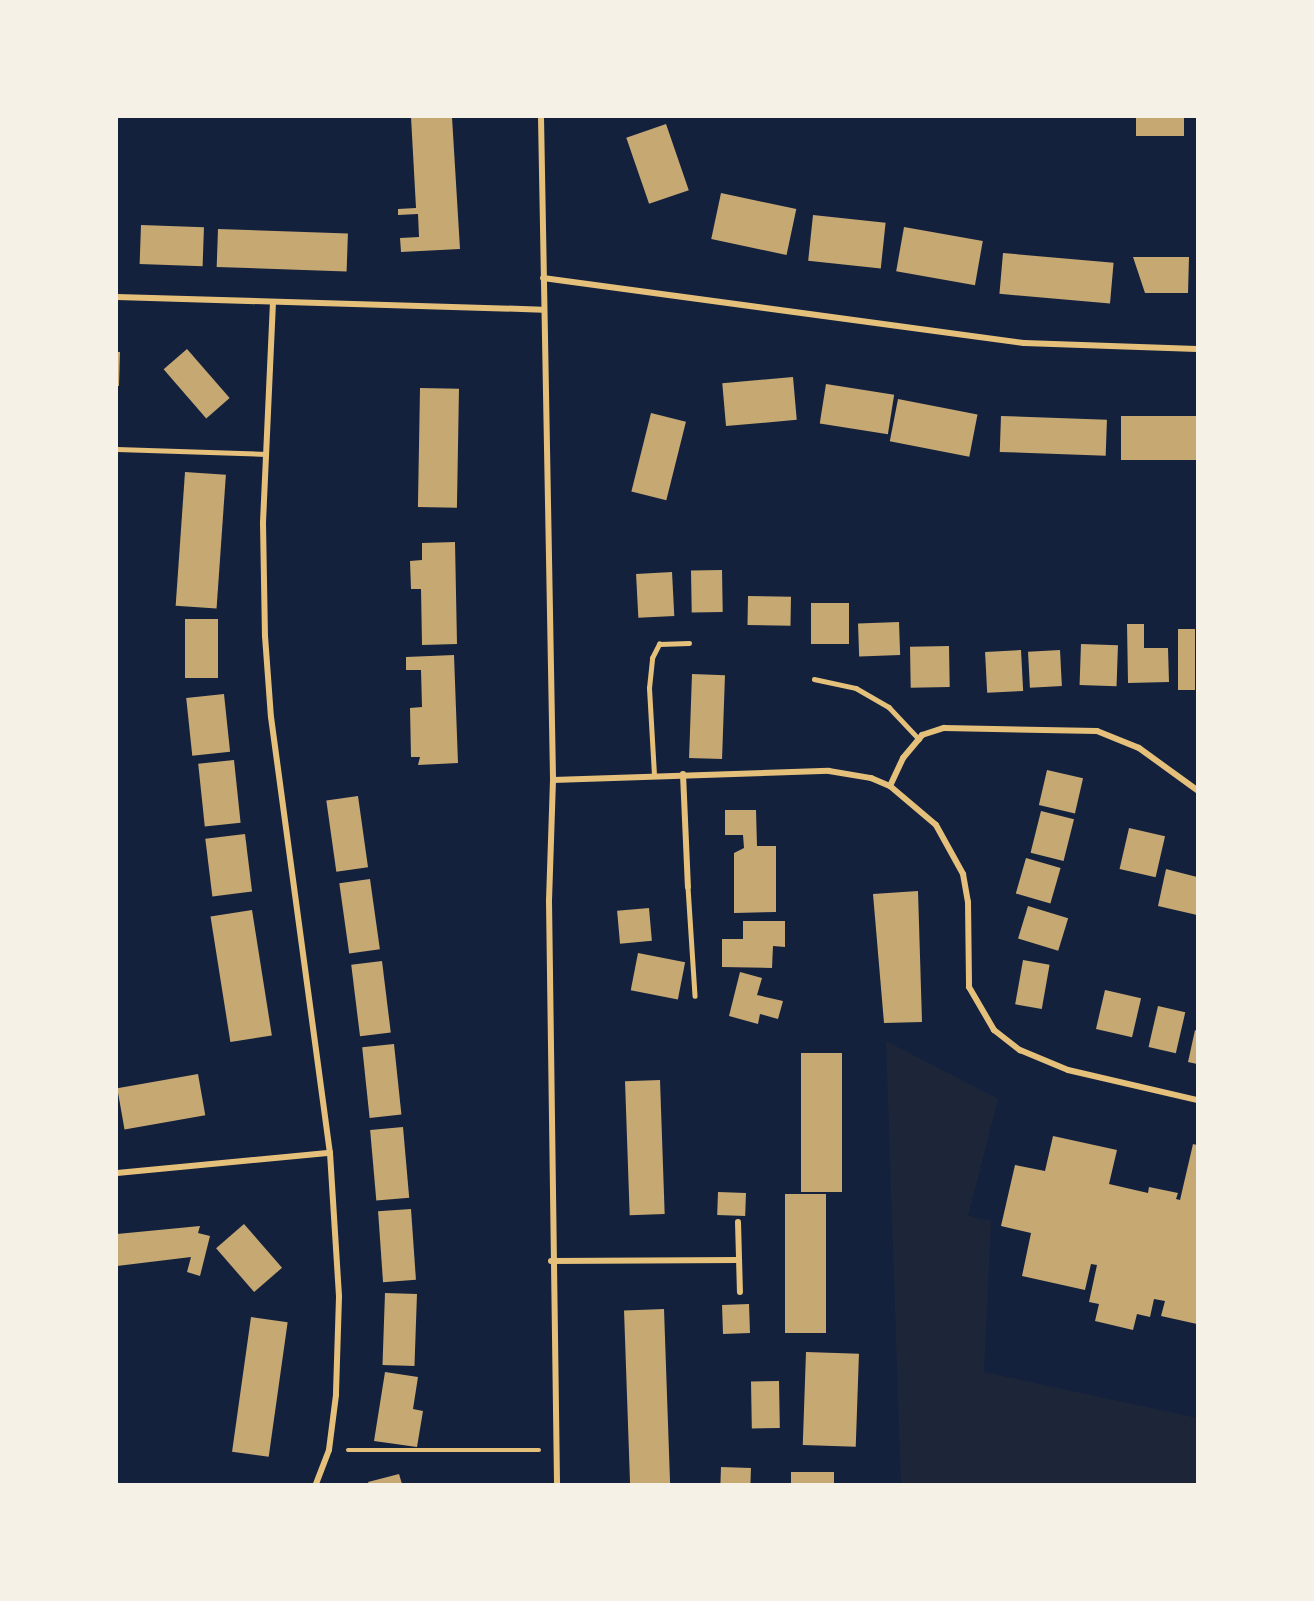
<!DOCTYPE html>
<html>
<head>
<meta charset="utf-8">
<style>
	body { margin:0 }
	#map { position:relative; width:1314px; height:1601px; overflow:hidden; background:#14213d; font-family:"Fira Sans Condensed",sans-serif }
	div>[style] { position:absolute }
	.green>* { inset:0; background:#1d2539 }
	.building>* { inset:0; background:#c6a872; transform-origin:0 0 }
	.path>* { height:4px; margin:-2px; padding:0 2px; transform-origin:2px; border-radius:2px; background:#e5c07b }
	.service>* { height:4.5px; margin:-2.25px; padding:0 2.25px; transform-origin:2.25px; border-radius:2.25px; background:#e5c07b }
	.minor>* { height:6px; margin:-3px; padding:0 3px; transform-origin:3px; border-radius:3px; background:#e5c07b }
	span { translate:-50% -50%; white-space:nowrap; text-align:center; line-height:1.15; -webkit-text-stroke:4.5px #f6f1e7; paint-order:stroke }
	.frame { position:absolute; inset:0; border:118px solid #f6f1e7; pointer-events:none }
</style>
</head>
<body>
<div id="map">
	<div class="green">
		<i style="clip-path:polygon(886px 1041px,998px 1099px,968px 1216px,991px 1221px,984px 1372px,1197px 1418px,1197px 1484px,901px 1484px)"></i>
	</div>
	<div class="building">
		<i style="clip-path:polygon(411px 117px,452px 117px,460px 249px,401px 252px,400px 238px,419px 237px,418px 214px,398px 215px,398px 209px,416px 208px)"></i>
		<i style="left:1136px;top:117px;width:48px;height:19px"></i>
		<i style="left:666px;top:124px;width:70px;height:42px;rotate:71deg"></i>
		<i style="left:721px;top:193px;width:77px;height:47px;rotate:12deg"></i>
		<i style="left:813px;top:215px;width:73px;height:46px;rotate:6deg"></i>
		<i style="left:141px;top:225px;width:63px;height:39px;rotate:2deg"></i>
		<i style="left:904px;top:227px;width:80px;height:45px;rotate:10deg"></i>
		<i style="left:218px;top:229px;width:130px;height:38px;rotate:2deg"></i>
		<i style="left:1003px;top:253px;width:111px;height:41px;rotate:5deg"></i>
		<i style="clip-path:polygon(1133px 257px,1189px 257px,1188px 293px,1145px 293px)"></i>
		<i style="left:187px;top:349px;width:65px;height:31px;rotate:49deg"></i>
		<i style="clip-path:polygon(117px 352px,120px 352px,119px 386px,117px 386px)"></i>
		<i style="left:793px;top:377px;width:43px;height:71px;rotate:85deg"></i>
		<i style="left:826px;top:384px;width:69px;height:40px;rotate:9deg"></i>
		<i style="left:420px;top:388px;width:39px;height:119px;rotate:1deg"></i>
		<i style="left:898px;top:399px;width:81px;height:43px;rotate:11deg"></i>
		<i style="left:651px;top:413px;width:36px;height:81px;rotate:14deg"></i>
		<i style="left:1001px;top:416px;width:106px;height:36px;rotate:2deg"></i>
		<i style="left:1197px;top:416px;width:44px;height:76px;rotate:90deg"></i>
		<i style="left:185px;top:472px;width:41px;height:134px;rotate:4deg"></i>
		<i style="clip-path:polygon(455px 542px,457px 644px,422px 645px,421px 589px,411px 589px,410px 561px,422px 560px,422px 543px)"></i>
		<i style="left:722px;top:570px;width:42px;height:31px;rotate:89deg"></i>
		<i style="left:672px;top:572px;width:44px;height:36px;rotate:87deg"></i>
		<i style="left:748px;top:596px;width:43px;height:29px;rotate:1deg"></i>
		<i style="left:811px;top:603px;width:38px;height:41px"></i>
		<i style="left:185px;top:619px;width:33px;height:59px"></i>
		<i style="left:899px;top:622px;width:33px;height:41px;rotate:88deg"></i>
		<i style="clip-path:polygon(1127px 624px,1144px 624px,1144px 648px,1168px 648px,1169px 682px,1128px 683px)"></i>
		<i style="left:1178px;top:629px;width:17px;height:61px"></i>
		<i style="left:1081px;top:644px;width:37px;height:41px;rotate:2deg"></i>
		<i style="left:949px;top:646px;width:41px;height:39px;rotate:89deg"></i>
		<i style="left:1021px;top:650px;width:41px;height:36px;rotate:87deg"></i>
		<i style="left:1060px;top:650px;width:36px;height:32px;rotate:87deg"></i>
		<i style="clip-path:polygon(454px 655px,458px 763px,418px 765px,420px 757px,411px 757px,410px 708px,422px 707px,421px 670px,406px 670px,406px 657px)"></i>
		<i style="left:692px;top:674px;width:33px;height:84px;rotate:2deg"></i>
		<i style="left:224px;top:694px;width:58px;height:38px;rotate:84deg"></i>
		<i style="left:234px;top:760px;width:63px;height:36px;rotate:84deg"></i>
		<i style="left:1047px;top:770px;width:37px;height:36px;rotate:13deg"></i>
		<i style="left:358px;top:796px;width:72px;height:32px;rotate:82deg"></i>
		<i style="clip-path:polygon(725px 810px,756px 810px,757px 846px,776px 846px,776px 912px,734px 913px,734px 853px,744px 848px,743px 835px,725px 835px)"></i>
		<i style="left:1041px;top:811px;width:34px;height:43px;rotate:14deg"></i>
		<i style="left:1129px;top:828px;width:37px;height:42px;rotate:13deg"></i>
		<i style="left:245px;top:834px;width:58px;height:40px;rotate:83deg"></i>
		<i style="left:1026px;top:858px;width:36px;height:37px;rotate:16deg"></i>
		<i style="clip-path:polygon(1166px 869px,1197px 877px,1197px 915px,1158px 906px)"></i>
		<i style="left:370px;top:879px;width:71px;height:31px;rotate:82deg"></i>
		<i style="clip-path:polygon(918px 891px,922px 1022px,884px 1023px,873px 894px)"></i>
		<i style="left:1028px;top:906px;width:42px;height:34px;rotate:17deg"></i>
		<i style="left:649px;top:908px;width:33px;height:32px;rotate:85deg"></i>
		<i style="left:252px;top:910px;width:127px;height:42px;rotate:81deg"></i>
		<i style="clip-path:polygon(743px 921px,785px 921px,785px 947px,773px 946px,772px 968px,722px 967px,722px 939px,743px 939px)"></i>
		<i style="left:638px;top:953px;width:48px;height:38px;rotate:11deg"></i>
		<i style="left:1023px;top:960px;width:27px;height:45px;rotate:10deg"></i>
		<i style="left:382px;top:961px;width:72px;height:31px;rotate:83deg"></i>
		<i style="clip-path:polygon(740px 972px,762px 978px,757px 995px,783px 1001px,778px 1019px,760px 1014px,758px 1024px,729px 1016px)"></i>
		<i style="left:1105px;top:990px;width:37px;height:40px;rotate:13deg"></i>
		<i style="left:1158px;top:1006px;width:28px;height:42px;rotate:13deg"></i>
		<i style="clip-path:polygon(1195px 1030px,1197px 1031px,1197px 1064px,1188px 1062px)"></i>
		<i style="left:394px;top:1044px;width:71px;height:32px;rotate:84deg"></i>
		<i style="left:801px;top:1053px;width:41px;height:139px"></i>
		<i style="left:198px;top:1074px;width:42px;height:82px;rotate:80deg"></i>
		<i style="left:660px;top:1080px;width:134px;height:35px;rotate:88deg"></i>
		<i style="left:403px;top:1127px;width:71px;height:33px;rotate:85deg"></i>
		<i style="clip-path:polygon(1053px 1136px,1117px 1150px,1109px 1184px,1148px 1193px,1149px 1187px,1178px 1193px,1176px 1199px,1180px 1200px,1193px 1144px,1197px 1145px,1197px 1324px,1161px 1316px,1165px 1301px,1154px 1299px,1150px 1317px,1137px 1314px,1133px 1330px,1095px 1321px,1099px 1304px,1089px 1302px,1097px 1265px,1091px 1264px,1085px 1290px,1022px 1276px,1031px 1233px,1001px 1226px,1015px 1165px,1045px 1171px)"></i>
		<i style="left:718px;top:1192px;width:28px;height:23px;rotate:2deg"></i>
		<i style="left:785px;top:1194px;width:41px;height:139px"></i>
		<i style="left:411px;top:1209px;width:71px;height:33px;rotate:86deg"></i>
		<i style="left:244px;top:1224px;width:58px;height:37px;rotate:49deg"></i>
		<i style="clip-path:polygon(200px 1226px,198px 1233px,210px 1236px,200px 1276px,187px 1272px,191px 1257px,117px 1266px,117px 1234px)"></i>
		<i style="left:385px;top:1293px;width:32px;height:72px;rotate:2deg"></i>
		<i style="left:749px;top:1304px;width:29px;height:27px;rotate:88deg"></i>
		<i style="left:664px;top:1309px;width:175px;height:40px;rotate:88deg"></i>
		<i style="left:251px;top:1317px;width:37px;height:136px;rotate:8deg"></i>
		<i style="left:806px;top:1352px;width:53px;height:93px;rotate:2deg"></i>
		<i style="clip-path:polygon(385px 1372px,418px 1377px,413px 1409px,423px 1411px,417px 1447px,374px 1441px)"></i>
		<i style="left:779px;top:1381px;width:47px;height:28px;rotate:89deg"></i>
		<i style="left:721px;top:1467px;width:30px;height:17px;rotate:2deg"></i>
		<i style="left:791px;top:1472px;width:43px;height:12px"></i>
		<i style="clip-path:polygon(399px 1474px,402px 1484px,369px 1484px,368px 1482px)"></i>
	</div>
	<div class="path">
		<i style="left:348px;top:1450px;width:191px"></i>
	</div>
	<div class="service">
		<i style="left:117px;top:449px;width:149px;rotate:1.9deg"></i>
		<i style="left:814px;top:679px;width:43px;rotate:12.1deg"></i>
		<i style="left:856px;top:688px;width:38px;rotate:30deg"></i>
		<i style="left:889px;top:707px;width:44px;rotate:46.8deg"></i>
		<i style="left:654px;top:775px;width:87px;rotate:-93.3deg"></i>
		<i style="left:649px;top:688px;width:30px;rotate:-84deg"></i>
		<i style="left:652px;top:658px;width:16px;rotate:-63deg"></i>
		<i style="left:659px;top:644px;width:30px;rotate:-2deg"></i>
		<i style="left:688px;top:887px;width:109px;rotate:86.3deg"></i>
	</div>
	<div class="minor">
		<i style="left:541px;top:117px;width:663px;rotate:88.96deg"></i>
		<i style="left:553px;top:780px;width:121px;rotate:91.9deg"></i>
		<i style="left:549px;top:901px;width:583px;rotate:89.21deg"></i>
		<i style="left:543px;top:278px;width:485px;rotate:7.7deg"></i>
		<i style="left:1024px;top:343px;width:173px;rotate:2deg"></i>
		<i style="left:117px;top:297px;width:426px;rotate:1.7deg"></i>
		<i style="left:273px;top:302px;width:221px;rotate:92.6deg"></i>
		<i style="left:263px;top:523px;width:113px;rotate:89deg"></i>
		<i style="left:265px;top:636px;width:81px;rotate:85.8deg"></i>
		<i style="left:271px;top:717px;width:440px;rotate:82.3deg"></i>
		<i style="left:330px;top:1153px;width:144px;rotate:86.4deg"></i>
		<i style="left:339px;top:1297px;width:98px;rotate:91.8deg"></i>
		<i style="left:336px;top:1395px;width:55px;rotate:97.3deg"></i>
		<i style="left:329px;top:1450px;width:36px;rotate:111deg"></i>
		<i style="left:683px;top:774px;width:113px;rotate:87.5deg"></i>
		<i style="left:553px;top:780px;width:276px;rotate:-1.9deg"></i>
		<i style="left:829px;top:771px;width:43px;rotate:9.5deg"></i>
		<i style="left:871px;top:778px;width:21px;rotate:23deg"></i>
		<i style="left:890px;top:786px;width:60px;rotate:40.3deg"></i>
		<i style="left:936px;top:825px;width:56px;rotate:61.1deg"></i>
		<i style="left:963px;top:874px;width:28px;rotate:80deg"></i>
		<i style="left:968px;top:902px;width:85px;rotate:89.3deg"></i>
		<i style="left:969px;top:987px;width:50px;rotate:59.8deg"></i>
		<i style="left:994px;top:1030px;width:33px;rotate:38deg"></i>
		<i style="left:1020px;top:1050px;width:52px;rotate:22.6deg"></i>
		<i style="left:1068px;top:1070px;width:132px;rotate:13.1deg"></i>
		<i style="left:890px;top:786px;width:31px;rotate:-65deg"></i>
		<i style="left:903px;top:758px;width:30px;rotate:-50deg"></i>
		<i style="left:922px;top:735px;width:23px;rotate:-18deg"></i>
		<i style="left:944px;top:728px;width:153px;rotate:1.1deg"></i>
		<i style="left:1097px;top:731px;width:45px;rotate:22deg"></i>
		<i style="left:1139px;top:748px;width:72px;rotate:35.9deg"></i>
		<i style="left:117px;top:1173px;width:214px;rotate:-5.4deg"></i>
		<i style="left:738px;top:1222px;width:70px;rotate:88.4deg"></i>
		<i style="left:551px;top:1261px;width:188px;rotate:-0.3deg"></i>
	</div>
	<div class="frame"></div>
</div>
</body>
</html>
